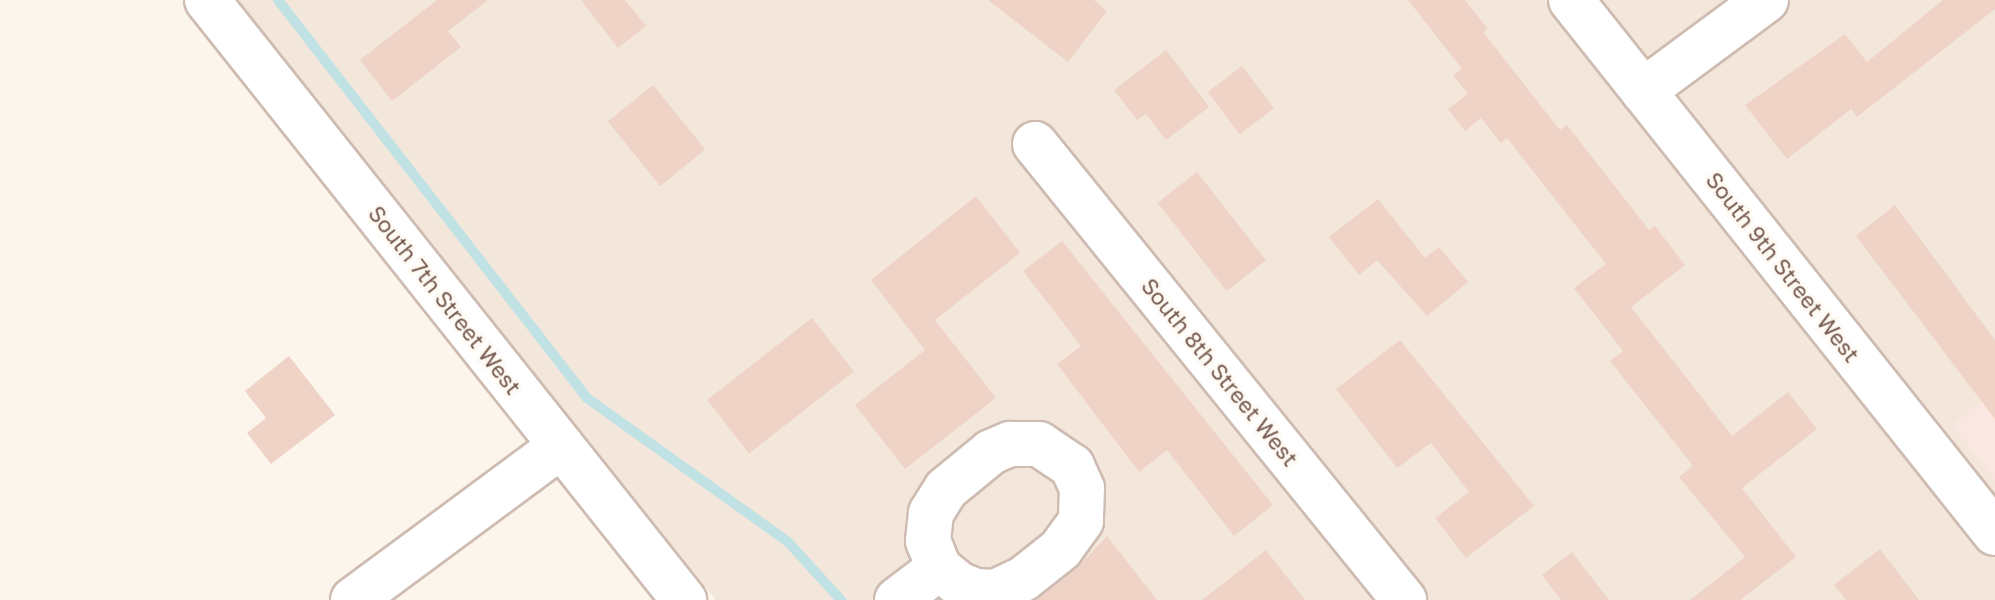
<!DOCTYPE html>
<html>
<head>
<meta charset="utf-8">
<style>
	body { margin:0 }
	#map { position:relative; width:1995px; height:600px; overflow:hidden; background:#fcf5ec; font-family:"Golos Text",sans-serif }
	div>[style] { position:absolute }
	.residential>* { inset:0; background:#f3e6db }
	.commercial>* { inset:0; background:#fbe7e1 }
	.stream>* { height:10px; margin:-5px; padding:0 5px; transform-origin:5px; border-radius:5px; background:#c1e2e5 }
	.building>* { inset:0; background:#efd3c6; transform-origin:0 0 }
	.roads { filter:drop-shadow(2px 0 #cebcb2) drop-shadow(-2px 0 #cebcb2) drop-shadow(0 2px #cebcb2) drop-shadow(0 -2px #cebcb2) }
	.minor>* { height:44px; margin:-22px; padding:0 22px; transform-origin:22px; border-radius:22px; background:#fff }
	span { translate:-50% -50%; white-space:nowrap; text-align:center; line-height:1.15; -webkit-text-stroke:6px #fef9f3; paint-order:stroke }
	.street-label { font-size:22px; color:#765b50 }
</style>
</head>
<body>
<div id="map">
	<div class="residential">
		<i style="clip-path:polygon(232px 0,1995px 0,1995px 392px,1953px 425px,1995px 479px,1995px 600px,716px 600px)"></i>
	</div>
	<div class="commercial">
		<i style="clip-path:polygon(1995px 392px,1995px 479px,1953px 425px)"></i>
	</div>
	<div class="stream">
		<i style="left:278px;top:0;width:504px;rotate:52.17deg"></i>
		<i style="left:587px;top:398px;width:247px;rotate:35.6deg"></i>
		<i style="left:788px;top:542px;width:79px;rotate:47.6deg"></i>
	</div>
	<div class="building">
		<i style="clip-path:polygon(437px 0,488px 0,448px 31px,461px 47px,392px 101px,360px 60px)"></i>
		<i style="clip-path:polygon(581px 0,625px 0,646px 26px,618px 48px)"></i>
		<i style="clip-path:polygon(988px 0,1094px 0,1107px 11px,1068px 62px)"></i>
		<i style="clip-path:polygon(1408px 0,1465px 0,1488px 29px,1483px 32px,1560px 130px,1567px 125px,1649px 230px,1655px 226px,1685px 265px,1631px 307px,1732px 436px,1788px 392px,1817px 429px,1742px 488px,1796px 557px,1740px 600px,1690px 600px,1745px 557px,1679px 477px,1693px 466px,1610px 361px,1623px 351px,1574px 288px,1606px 264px,1507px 138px,1501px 143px,1481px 118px,1465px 131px,1448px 109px,1468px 94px,1453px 75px,1462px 69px)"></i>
		<i style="clip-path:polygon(1943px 0,1995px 0,1995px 9px,1857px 117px,1851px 109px,1787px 159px,1745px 105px,1845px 34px,1867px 62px)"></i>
		<i style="clip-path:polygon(1166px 50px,1209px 107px,1166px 140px,1146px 114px,1137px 120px,1114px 90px)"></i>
		<i style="left:1242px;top:66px;width:53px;height:43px;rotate:53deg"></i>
		<i style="left:653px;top:85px;width:83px;height:58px;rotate:51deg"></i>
		<i style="left:1197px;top:172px;width:112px;height:50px;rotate:52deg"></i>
		<i style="clip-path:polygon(976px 196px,1020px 253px,935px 320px,996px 398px,905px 469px,855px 405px,925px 350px,871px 280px)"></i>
		<i style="clip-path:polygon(1378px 199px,1425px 258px,1439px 247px,1468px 282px,1427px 316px,1377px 260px,1359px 275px,1329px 237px)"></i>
		<i style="clip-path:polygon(1895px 205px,1995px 340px,1995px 419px,1856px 236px)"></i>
		<i style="clip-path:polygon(1062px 241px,1273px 505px,1234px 536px,1167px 450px,1139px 472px,1057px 364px,1081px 346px,1023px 271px)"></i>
		<i style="left:812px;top:318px;width:68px;height:133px;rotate:52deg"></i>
		<i style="clip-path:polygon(1400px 340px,1534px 506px,1466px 558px,1435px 518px,1469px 492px,1431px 443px,1397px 468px,1336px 389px)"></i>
		<i style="clip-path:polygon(289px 356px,335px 415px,271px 464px,247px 433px,266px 418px,245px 391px)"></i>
		<i style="clip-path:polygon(1107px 536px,1157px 600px,1036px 600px,1076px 569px)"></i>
		<i style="clip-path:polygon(1880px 549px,1919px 600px,1846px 600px,1834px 585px)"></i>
		<i style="clip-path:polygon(1266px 550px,1305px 600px,1202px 600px)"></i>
		<i style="clip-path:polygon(1572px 552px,1609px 600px,1561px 600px,1542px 575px)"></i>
	</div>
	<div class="roads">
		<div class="minor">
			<i style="left:207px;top:0;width:767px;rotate:51.52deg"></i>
			<i style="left:1571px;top:0;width:681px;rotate:51.5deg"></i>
			<i style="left:1643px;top:91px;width:153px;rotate:-36.5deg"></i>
			<i style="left:1035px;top:144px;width:587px;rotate:51.02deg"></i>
			<i style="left:1010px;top:444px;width:29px"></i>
			<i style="left:1039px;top:444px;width:40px;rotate:34deg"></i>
			<i style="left:1072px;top:466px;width:24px;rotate:66deg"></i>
			<i style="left:1082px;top:488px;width:33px;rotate:92deg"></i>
			<i style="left:1081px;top:521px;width:34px;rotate:126deg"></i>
			<i style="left:1061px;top:549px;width:48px;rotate:141.7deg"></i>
			<i style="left:1023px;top:579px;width:31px;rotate:155deg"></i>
			<i style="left:995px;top:592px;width:19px;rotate:-177deg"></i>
			<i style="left:976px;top:591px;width:17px;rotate:-159deg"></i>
			<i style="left:960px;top:585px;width:27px;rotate:-141deg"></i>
			<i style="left:939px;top:568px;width:29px;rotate:-112deg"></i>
			<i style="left:928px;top:541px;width:28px;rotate:-84deg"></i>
			<i style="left:931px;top:513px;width:28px;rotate:-58deg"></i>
			<i style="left:946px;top:489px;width:58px;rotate:-39.4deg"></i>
			<i style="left:991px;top:452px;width:21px;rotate:-23deg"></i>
			<i style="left:353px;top:600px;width:259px;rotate:-36.5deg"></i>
			<i style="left:897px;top:600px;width:53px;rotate:-37.3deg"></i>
		</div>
	</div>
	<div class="street-label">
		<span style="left:1783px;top:267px;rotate:52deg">South 9th Street West</span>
		<span style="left:445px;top:300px;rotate:52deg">South 7th Street West</span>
		<span style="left:1220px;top:372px;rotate:51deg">South 8th Street West</span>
	</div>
</div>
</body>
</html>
